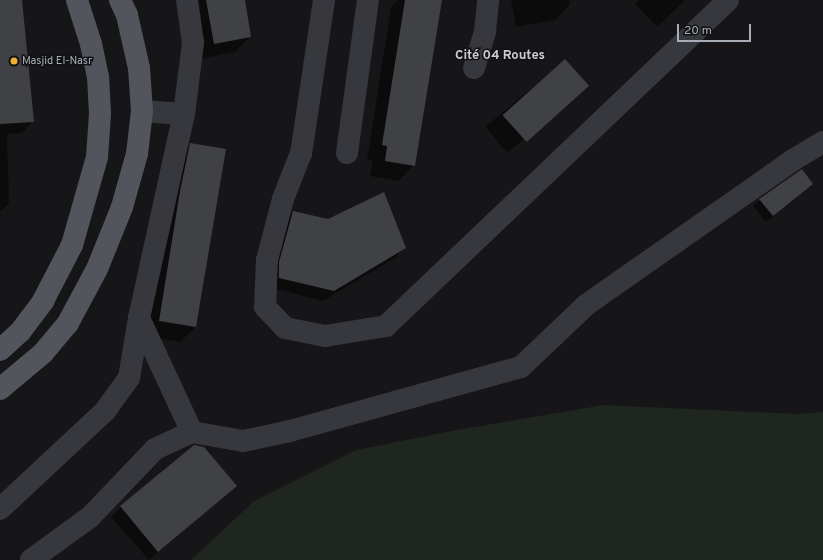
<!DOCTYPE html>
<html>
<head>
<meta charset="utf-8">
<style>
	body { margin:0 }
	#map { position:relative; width:823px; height:560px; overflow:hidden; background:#161618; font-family:Overpass,sans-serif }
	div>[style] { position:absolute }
	.green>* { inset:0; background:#1e261f }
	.shadow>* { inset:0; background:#0007; transform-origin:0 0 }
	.building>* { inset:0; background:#404145; transform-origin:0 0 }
	.minor>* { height:22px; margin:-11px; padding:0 11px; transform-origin:11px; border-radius:11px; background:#37383d }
	.major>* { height:22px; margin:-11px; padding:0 11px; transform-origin:11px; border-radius:11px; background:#53555c }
	.dots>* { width:11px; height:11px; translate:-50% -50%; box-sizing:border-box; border:2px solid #111113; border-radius:50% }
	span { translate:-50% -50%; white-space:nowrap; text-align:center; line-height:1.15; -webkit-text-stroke:3px #111113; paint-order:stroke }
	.poi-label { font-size:11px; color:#a8adb8 }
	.left { translate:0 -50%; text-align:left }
	.quarter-label { font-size:13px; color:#c9ccd4; font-weight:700 }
	.scale { position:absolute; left:677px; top:24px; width:74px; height:18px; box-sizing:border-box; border:2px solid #a8adb8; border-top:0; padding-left:5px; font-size:12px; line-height:14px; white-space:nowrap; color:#a8adb8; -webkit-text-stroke:3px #111113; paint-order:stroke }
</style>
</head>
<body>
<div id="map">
	<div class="green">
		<i style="clip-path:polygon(604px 405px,799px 414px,823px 412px,823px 560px,191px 560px,254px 501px,356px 450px,457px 430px)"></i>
	</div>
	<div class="shadow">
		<i style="clip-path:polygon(0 0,21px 0,33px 121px,22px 133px,7px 134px,9px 204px,0 212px)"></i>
		<i style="clip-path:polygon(189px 0,244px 0,250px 37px,235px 52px,199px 59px)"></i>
		<i style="clip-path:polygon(398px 0,441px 0,414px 165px,399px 181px,370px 176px,373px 161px,367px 160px,391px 7px)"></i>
		<i style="clip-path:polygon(511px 0,569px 0,570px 4px,555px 20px,516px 27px)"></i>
		<i style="clip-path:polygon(639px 0,685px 0,657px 27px,635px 4px)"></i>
		<i style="left:565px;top:60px;width:34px;height:104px;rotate:50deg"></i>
		<i style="clip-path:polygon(191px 144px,196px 327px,180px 342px,144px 336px,175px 159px)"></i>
		<i style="clip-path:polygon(812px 184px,766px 222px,753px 206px,760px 200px)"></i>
		<i style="clip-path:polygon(293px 212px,404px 248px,395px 258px,323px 301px,269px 287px,283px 222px)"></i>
		<i style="clip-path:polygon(236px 486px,149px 560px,111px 517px,121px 507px)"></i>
	</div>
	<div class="building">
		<i style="clip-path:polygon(0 0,22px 0,34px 122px,0 124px)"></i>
		<i style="clip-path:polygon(206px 0,245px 0,251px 37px,214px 44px)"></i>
		<i style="clip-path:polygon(405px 0,442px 0,415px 166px,385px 161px,387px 146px,382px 145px)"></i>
		<i style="left:565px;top:59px;width:36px;height:84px;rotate:48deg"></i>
		<i style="clip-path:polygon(190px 143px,226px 149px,196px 327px,159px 321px,180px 191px)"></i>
		<i style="clip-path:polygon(802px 169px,813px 184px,773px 216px,759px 199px)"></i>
		<i style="clip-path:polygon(384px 192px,406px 248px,334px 291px,279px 278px,279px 262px,293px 211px,328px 219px)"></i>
		<i style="clip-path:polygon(194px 445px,204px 447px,237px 486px,158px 552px,120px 506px)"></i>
	</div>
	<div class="minor">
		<i style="left:324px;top:0;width:155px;rotate:98.5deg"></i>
		<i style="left:301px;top:153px;width:49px;rotate:111.4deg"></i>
		<i style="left:283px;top:199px;width:63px;rotate:104.7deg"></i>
		<i style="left:267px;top:260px;width:47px;rotate:92.4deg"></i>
		<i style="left:265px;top:307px;width:29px;rotate:46deg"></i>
		<i style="left:285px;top:328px;width:41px;rotate:11.3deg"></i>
		<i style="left:325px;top:336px;width:62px;rotate:-9.3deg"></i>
		<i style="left:386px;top:326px;width:472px;rotate:-43.6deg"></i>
		<i style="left:474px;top:68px;width:39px;rotate:-73deg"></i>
		<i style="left:485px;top:31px;width:31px;rotate:-84deg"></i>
		<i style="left:184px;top:114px;width:72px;rotate:-82.8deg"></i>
		<i style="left:193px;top:43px;width:43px;rotate:-97.9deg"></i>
		<i style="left:347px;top:153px;width:154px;rotate:-82.2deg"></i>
		<i style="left:139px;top:318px;width:126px;rotate:65.1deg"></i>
		<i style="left:0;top:509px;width:144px;rotate:-43deg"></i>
		<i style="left:105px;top:411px;width:41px;rotate:-54deg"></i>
		<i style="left:129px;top:378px;width:61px;rotate:-80.5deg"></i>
		<i style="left:139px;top:318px;width:209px;rotate:-77.6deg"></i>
		<i style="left:184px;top:114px;width:42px;rotate:-175.9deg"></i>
		<i style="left:31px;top:560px;width:73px;rotate:-36.1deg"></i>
		<i style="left:90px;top:517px;width:94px;rotate:-46.3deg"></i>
		<i style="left:155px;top:449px;width:41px;rotate:-24.7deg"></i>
		<i style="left:192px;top:432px;width:52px;rotate:10deg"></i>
		<i style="left:243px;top:441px;width:48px;rotate:-12deg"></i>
		<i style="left:290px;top:431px;width:240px;rotate:-15.5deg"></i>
		<i style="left:521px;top:367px;width:90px;rotate:-43.6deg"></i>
		<i style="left:586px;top:305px;width:253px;rotate:-35deg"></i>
		<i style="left:793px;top:160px;width:35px;rotate:-31deg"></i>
	</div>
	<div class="major">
		<i style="left:0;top:350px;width:27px;rotate:-42deg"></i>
		<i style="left:20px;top:332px;width:39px;rotate:-53deg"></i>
		<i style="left:43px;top:301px;width:63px;rotate:-62.6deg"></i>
		<i style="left:72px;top:245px;width:91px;rotate:-74.1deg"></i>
		<i style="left:97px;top:157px;width:43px;rotate:-86deg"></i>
		<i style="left:100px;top:114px;width:37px;rotate:-93deg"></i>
		<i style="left:98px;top:77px;width:34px;rotate:-102deg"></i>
		<i style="left:91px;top:44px;width:46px;rotate:-107.7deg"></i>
		<i style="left:0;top:389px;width:56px;rotate:-39.9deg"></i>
		<i style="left:43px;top:353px;width:39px;rotate:-50deg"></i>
		<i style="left:68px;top:323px;width:61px;rotate:-61.8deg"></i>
		<i style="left:97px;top:269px;width:67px;rotate:-68deg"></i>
		<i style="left:122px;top:207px;width:55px;rotate:-74.2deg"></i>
		<i style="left:137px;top:154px;width:43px;rotate:-83.4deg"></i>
		<i style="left:142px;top:111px;width:43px;rotate:-94deg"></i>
		<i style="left:139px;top:68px;width:54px;rotate:-102.8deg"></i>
		<i style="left:127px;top:15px;width:17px;rotate:-115deg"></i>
	</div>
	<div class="dots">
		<i style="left:14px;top:61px;background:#f2b134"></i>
	</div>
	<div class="poi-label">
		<span class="left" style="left:22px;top:61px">Masjid El-Nasr</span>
	</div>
	<div class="quarter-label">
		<span style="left:500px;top:56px">Cité 04 Routes</span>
	</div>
	<div class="scale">20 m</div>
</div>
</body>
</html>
